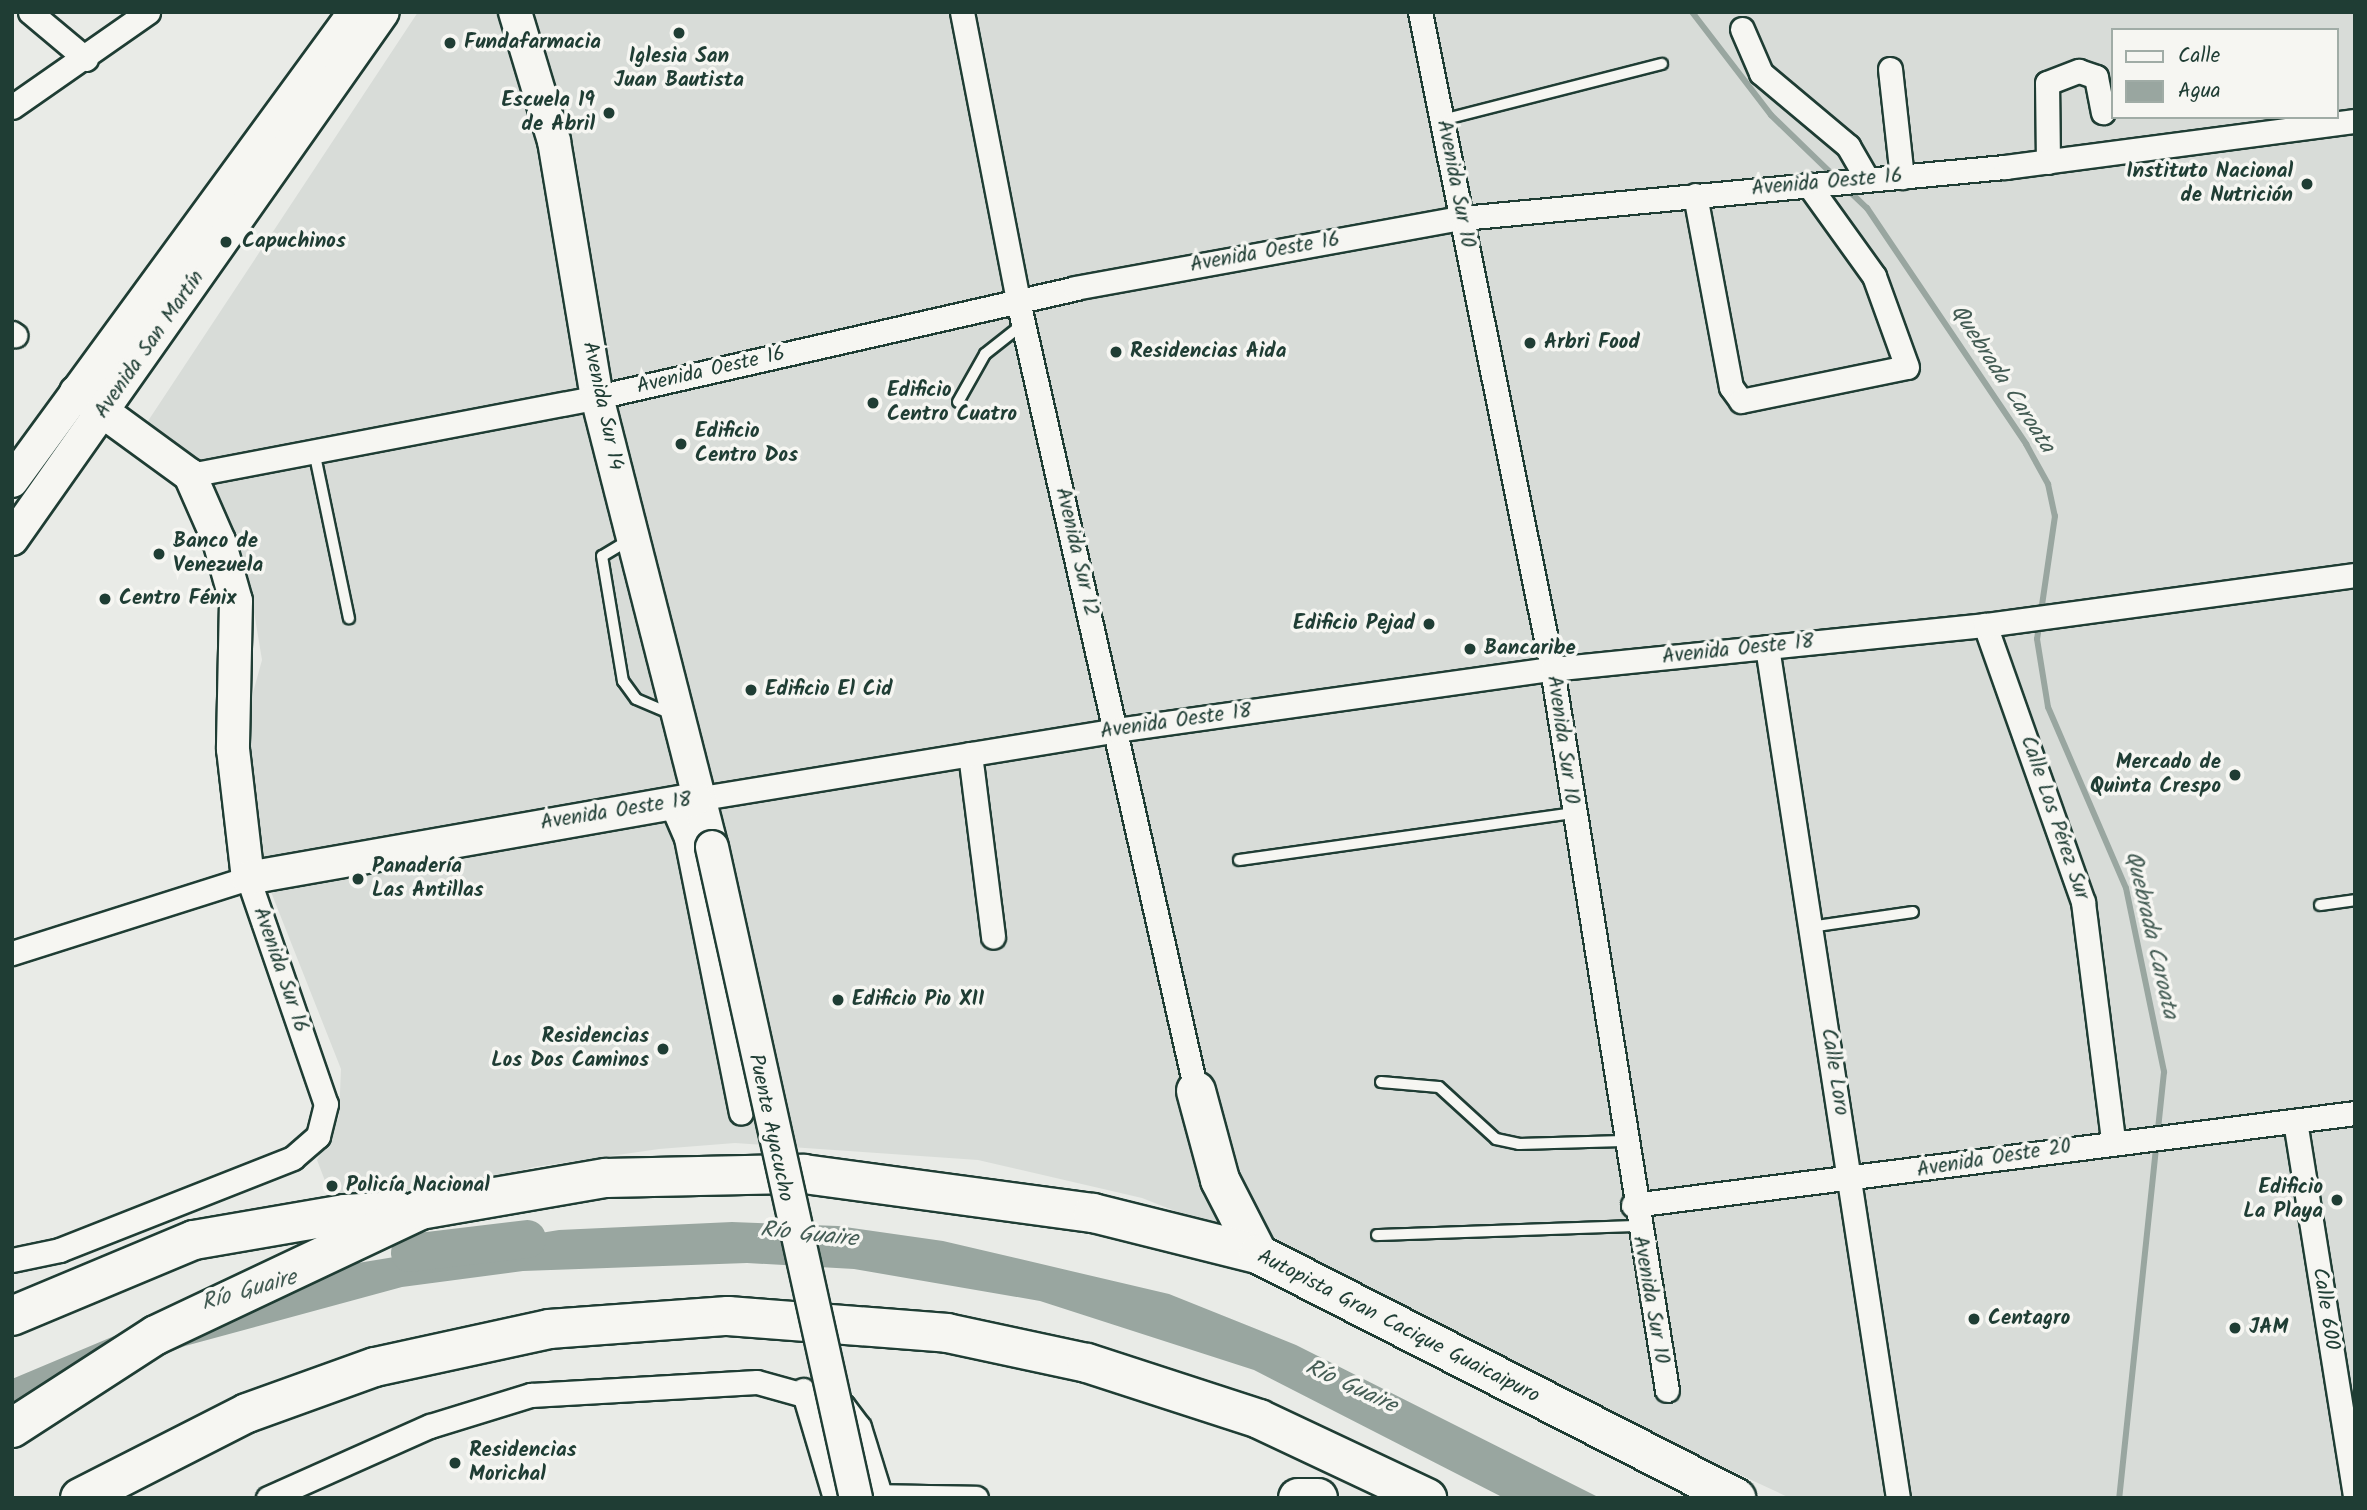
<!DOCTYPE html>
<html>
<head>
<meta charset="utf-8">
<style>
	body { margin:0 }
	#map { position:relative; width:2367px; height:1510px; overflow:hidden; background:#e9ebe7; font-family:Kalam,sans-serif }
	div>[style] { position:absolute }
	.built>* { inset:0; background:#d8dcd8 }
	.water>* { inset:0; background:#99a6a0 }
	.stream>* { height:6px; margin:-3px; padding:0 3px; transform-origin:3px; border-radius:3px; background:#99a6a0 }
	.river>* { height:38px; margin:-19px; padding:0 19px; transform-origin:19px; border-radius:19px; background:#99a6a0 }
	.roads { filter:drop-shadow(2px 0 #1f3d34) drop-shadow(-2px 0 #1f3d34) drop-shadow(0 2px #1f3d34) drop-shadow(0 -2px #1f3d34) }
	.lane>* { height:10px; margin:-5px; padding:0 5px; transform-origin:5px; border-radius:5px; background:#f6f6f2 }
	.street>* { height:23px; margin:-11.5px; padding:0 11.5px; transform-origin:11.5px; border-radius:11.5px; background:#f6f6f2 }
	.secondary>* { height:32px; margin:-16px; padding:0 16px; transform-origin:16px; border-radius:16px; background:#f6f6f2 }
	.highway>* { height:38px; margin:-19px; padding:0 19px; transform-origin:19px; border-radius:19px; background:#f6f6f2 }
	.bridges { filter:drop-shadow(2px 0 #1f3d34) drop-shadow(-2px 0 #1f3d34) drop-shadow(0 2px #1f3d34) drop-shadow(0 -2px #1f3d34) }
	.secondary-bridge>* { height:32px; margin:-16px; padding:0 16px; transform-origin:16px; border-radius:16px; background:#f6f6f2 }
	.dots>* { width:19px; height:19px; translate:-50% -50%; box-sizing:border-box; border:4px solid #f6f6f2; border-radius:50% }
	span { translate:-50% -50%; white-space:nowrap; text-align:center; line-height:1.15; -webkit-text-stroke:7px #f6f6f2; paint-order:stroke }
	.poi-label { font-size:21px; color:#1f3d34; font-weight:700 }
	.left { translate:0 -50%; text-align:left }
	.right { translate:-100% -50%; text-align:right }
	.street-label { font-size:21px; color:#1f3d34 }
	.water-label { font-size:23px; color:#445c54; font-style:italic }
	.frame { position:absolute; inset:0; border:14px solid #1f3d34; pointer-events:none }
	.legend { position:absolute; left:2111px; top:28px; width:228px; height:91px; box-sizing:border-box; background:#f6f6f2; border:2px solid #a0aca6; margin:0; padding:9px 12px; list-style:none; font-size:21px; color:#1f3d34 }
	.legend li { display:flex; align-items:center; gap:14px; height:35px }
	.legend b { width:35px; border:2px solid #a0aca6 }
</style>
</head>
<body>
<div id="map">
	<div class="built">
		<i style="clip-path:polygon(evenodd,418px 12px,2355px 12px,2355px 1498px,1790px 1498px,1598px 1409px,1425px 1315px,1290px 1256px,1142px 1198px,978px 1160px,735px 1143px,659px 1149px,534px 1167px,340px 1220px,317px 1160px,339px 1117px,341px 1069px,258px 859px,237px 751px,262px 660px,247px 570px,233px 533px,148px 421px,418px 12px,2113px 30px,2337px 30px,2337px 117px,2113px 117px,2113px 30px)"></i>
	</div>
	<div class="water">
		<i style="clip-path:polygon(732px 1222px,838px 1226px,943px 1241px,1169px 1294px,1296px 1345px,1600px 1498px,1504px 1498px,1254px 1370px,1040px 1301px,854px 1269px,747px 1263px,523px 1271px,402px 1287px,185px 1346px,12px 1413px,12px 1379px,176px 1310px,303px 1272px,559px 1230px)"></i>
	</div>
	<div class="stream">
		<i style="left:1692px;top:12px;width:130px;rotate:52.5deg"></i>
		<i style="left:1771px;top:115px;width:89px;rotate:44.1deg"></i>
		<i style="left:1847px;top:189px;width:28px;rotate:44deg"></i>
		<i style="left:1867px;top:208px;width:285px;rotate:56deg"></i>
		<i style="left:2026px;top:444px;width:46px;rotate:61.2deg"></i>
		<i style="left:2048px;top:484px;width:33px;rotate:78deg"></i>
		<i style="left:2055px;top:516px;width:124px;rotate:98.3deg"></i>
		<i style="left:2037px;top:639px;width:69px;rotate:80.8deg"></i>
		<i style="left:2048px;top:707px;width:197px;rotate:66.7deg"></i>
		<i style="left:2126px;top:888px;width:188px;rotate:78.3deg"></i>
		<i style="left:2164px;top:1072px;width:428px;rotate:96deg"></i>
	</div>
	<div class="river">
		<i style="left:410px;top:1253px;width:118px;rotate:-6.8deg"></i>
	</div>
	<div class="roads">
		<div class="lane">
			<i style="left:1442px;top:120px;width:227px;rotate:-14.3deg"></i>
			<i style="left:958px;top:402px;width:55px;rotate:-60.6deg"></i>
			<i style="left:985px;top:354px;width:48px;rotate:-38.3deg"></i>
			<i style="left:314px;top:451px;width:171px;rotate:78.2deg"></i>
			<i style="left:629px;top:540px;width:31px;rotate:149deg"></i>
			<i style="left:602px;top:556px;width:127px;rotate:80.5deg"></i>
			<i style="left:623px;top:681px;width:22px;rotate:54deg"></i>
			<i style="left:636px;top:699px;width:39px;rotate:23deg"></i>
			<i style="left:1239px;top:860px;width:337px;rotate:-8deg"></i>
			<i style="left:2320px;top:905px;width:35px;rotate:-8deg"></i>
			<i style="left:1810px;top:927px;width:104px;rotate:-8.3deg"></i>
			<i style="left:1381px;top:1082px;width:58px;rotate:4.9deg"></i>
			<i style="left:1439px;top:1087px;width:77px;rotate:42.4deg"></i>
			<i style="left:1496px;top:1139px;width:24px;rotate:12deg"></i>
			<i style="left:1519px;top:1144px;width:104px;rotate:-1.7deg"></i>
			<i style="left:1377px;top:1235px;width:260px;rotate:-2deg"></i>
		</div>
		<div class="street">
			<i style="left:30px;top:12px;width:73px;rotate:40deg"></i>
			<i style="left:962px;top:12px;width:294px;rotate:79deg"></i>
			<i style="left:1018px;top:301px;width:810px;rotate:77.3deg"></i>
			<i style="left:1420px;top:12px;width:670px;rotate:78.64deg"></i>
			<i style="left:1552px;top:669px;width:730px;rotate:80.94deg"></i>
			<i style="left:1742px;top:29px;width:48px;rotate:66.6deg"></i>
			<i style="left:1761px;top:73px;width:114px;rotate:40deg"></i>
			<i style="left:1848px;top:146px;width:39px;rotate:60deg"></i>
			<i style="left:1890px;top:69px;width:109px;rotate:83.7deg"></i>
			<i style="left:12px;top:107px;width:166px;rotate:-34.9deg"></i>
			<i style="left:2048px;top:162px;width:79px;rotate:-90.7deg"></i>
			<i style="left:2047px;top:83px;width:34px;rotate:-21deg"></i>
			<i style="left:2079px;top:71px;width:18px;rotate:19deg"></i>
			<i style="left:2096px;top:77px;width:36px;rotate:79deg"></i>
			<i style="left:1695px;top:195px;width:195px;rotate:79.4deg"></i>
			<i style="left:1731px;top:387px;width:17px;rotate:54deg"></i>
			<i style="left:1741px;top:401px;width:169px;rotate:-11.6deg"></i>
			<i style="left:1907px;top:367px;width:97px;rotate:-109.9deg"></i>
			<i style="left:1874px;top:276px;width:113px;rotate:-125.7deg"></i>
			<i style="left:12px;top:333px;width:4px;rotate:34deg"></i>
			<i style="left:190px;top:475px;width:414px;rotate:-10.8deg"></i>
			<i style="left:597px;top:397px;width:490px;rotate:-12.8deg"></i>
			<i style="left:1075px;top:288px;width:393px;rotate:-10.3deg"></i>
			<i style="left:1462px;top:218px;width:545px;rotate:-5.37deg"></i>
			<i style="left:2005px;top:167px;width:353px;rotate:-7.5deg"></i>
			<i style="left:1985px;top:625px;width:294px;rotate:70.5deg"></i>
			<i style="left:2083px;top:902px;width:241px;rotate:82.8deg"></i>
			<i style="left:1767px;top:647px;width:861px;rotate:81.25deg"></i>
			<i style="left:970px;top:754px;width:184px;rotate:82.8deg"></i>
			<i style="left:696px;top:799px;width:426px;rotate:-9.3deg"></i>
			<i style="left:1116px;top:730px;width:440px;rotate:-8deg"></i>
			<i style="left:1552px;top:669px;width:435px;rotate:-5.8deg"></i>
			<i style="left:1985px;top:625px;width:373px;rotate:-7.7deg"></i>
			<i style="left:670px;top:801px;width:40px;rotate:66.6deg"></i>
			<i style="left:686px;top:838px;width:280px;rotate:78.7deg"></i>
			<i style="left:12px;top:953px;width:248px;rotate:-17.6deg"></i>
			<i style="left:248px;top:878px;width:239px;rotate:71deg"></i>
			<i style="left:326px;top:1104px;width:33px;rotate:104deg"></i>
			<i style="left:318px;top:1136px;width:33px;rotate:139deg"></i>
			<i style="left:293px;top:1158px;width:251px;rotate:158.5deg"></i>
			<i style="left:60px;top:1250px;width:49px;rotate:168.2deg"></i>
			<i style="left:2295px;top:1121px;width:381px;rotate:80.9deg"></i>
			<i style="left:1633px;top:1205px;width:728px;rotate:-7.26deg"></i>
			<i style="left:803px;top:1390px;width:113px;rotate:73.5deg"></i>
			<i style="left:866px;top:1496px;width:110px;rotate:1deg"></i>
			<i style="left:268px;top:1498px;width:177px;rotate:-24deg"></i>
			<i style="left:430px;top:1426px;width:106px;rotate:-17.1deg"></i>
			<i style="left:531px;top:1395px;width:226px;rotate:-3.3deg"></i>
			<i style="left:757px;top:1382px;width:89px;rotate:15.6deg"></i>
			<i style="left:843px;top:1406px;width:26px;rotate:53deg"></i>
			<i style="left:859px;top:1427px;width:74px;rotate:72.8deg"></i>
		</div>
		<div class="secondary">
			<i style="left:515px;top:12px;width:135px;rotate:73.2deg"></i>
			<i style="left:554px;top:141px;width:260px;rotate:80.5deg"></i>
			<i style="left:597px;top:397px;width:464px;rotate:75.7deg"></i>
			<i style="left:76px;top:392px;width:141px;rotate:36.1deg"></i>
			<i style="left:190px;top:475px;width:72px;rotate:66.3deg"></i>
			<i style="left:219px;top:541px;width:62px;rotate:74.2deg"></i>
			<i style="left:236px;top:601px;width:148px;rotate:91.2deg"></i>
			<i style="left:233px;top:749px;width:130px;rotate:83.4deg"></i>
			<i style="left:248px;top:878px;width:455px;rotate:-10deg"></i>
			<i style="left:12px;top:481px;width:581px;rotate:-53.82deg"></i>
			<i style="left:12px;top:539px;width:644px;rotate:-54.86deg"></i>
		</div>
		<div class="highway">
			<i style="left:1196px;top:1091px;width:92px;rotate:74.9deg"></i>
			<i style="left:1220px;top:1180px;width:83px;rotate:62.8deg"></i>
			<i style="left:12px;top:1316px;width:197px;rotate:-22.7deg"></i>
			<i style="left:194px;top:1240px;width:153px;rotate:-9.8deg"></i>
			<i style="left:345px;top:1214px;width:52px;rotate:-3.3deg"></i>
			<i style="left:12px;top:1428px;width:171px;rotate:-32.9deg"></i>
			<i style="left:156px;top:1335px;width:292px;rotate:-25.3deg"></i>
			<i style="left:420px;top:1210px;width:189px;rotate:-9.8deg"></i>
			<i style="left:606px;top:1178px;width:198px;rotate:-1.2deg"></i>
			<i style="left:804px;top:1174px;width:292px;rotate:7.7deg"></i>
			<i style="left:1093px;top:1213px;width:170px;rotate:14deg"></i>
			<i style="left:1258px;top:1254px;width:537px;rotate:27.04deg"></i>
			<i style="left:80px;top:1498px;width:187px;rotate:-27deg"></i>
			<i style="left:247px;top:1413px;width:136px;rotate:-19.8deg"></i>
			<i style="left:375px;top:1367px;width:178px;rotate:-12.3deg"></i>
			<i style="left:549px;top:1329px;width:179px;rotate:-4.2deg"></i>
			<i style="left:728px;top:1316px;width:220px;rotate:4.4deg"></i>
			<i style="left:947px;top:1333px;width:143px;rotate:12.1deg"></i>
			<i style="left:1087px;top:1363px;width:181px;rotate:18deg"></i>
			<i style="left:1259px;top:1419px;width:186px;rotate:25.2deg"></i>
			<i style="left:1298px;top:1498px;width:20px"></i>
		</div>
	</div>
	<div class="bridges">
		<div class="secondary-bridge">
			<i style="left:712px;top:847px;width:667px;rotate:77.53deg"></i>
		</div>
	</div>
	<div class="dots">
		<i style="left:679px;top:33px;background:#1f3d34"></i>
		<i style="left:450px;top:43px;background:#1f3d34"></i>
		<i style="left:609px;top:113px;background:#1f3d34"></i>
		<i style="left:2307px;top:184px;background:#1f3d34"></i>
		<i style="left:226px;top:242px;background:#1f3d34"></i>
		<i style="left:1530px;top:343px;background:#1f3d34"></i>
		<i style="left:1116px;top:352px;background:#1f3d34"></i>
		<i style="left:873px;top:403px;background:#1f3d34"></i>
		<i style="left:681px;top:444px;background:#1f3d34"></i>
		<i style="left:159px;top:554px;background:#1f3d34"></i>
		<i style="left:105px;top:599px;background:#1f3d34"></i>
		<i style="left:1429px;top:624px;background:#1f3d34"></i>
		<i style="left:1470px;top:649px;background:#1f3d34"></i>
		<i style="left:751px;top:690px;background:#1f3d34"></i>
		<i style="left:2235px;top:775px;background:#1f3d34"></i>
		<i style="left:358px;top:879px;background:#1f3d34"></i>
		<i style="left:838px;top:1000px;background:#1f3d34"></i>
		<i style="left:663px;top:1049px;background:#1f3d34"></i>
		<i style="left:332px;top:1186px;background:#1f3d34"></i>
		<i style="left:2337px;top:1200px;background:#1f3d34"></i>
		<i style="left:1974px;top:1319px;background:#1f3d34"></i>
		<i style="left:2235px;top:1328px;background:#1f3d34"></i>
		<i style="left:455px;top:1463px;background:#1f3d34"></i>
	</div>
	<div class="poi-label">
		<span class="left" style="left:464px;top:43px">Fundafarmacia</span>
		<span style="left:679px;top:69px">Iglesia San<br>Juan Bautista</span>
		<span class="right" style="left:595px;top:113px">Escuela 19<br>de Abril</span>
		<span class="right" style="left:2293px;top:184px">Instituto Nacional<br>de Nutrición</span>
		<span class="left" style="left:242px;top:242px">Capuchinos</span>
		<span class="left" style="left:1544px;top:343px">Arbri Food</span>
		<span class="left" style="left:1130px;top:352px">Residencias Aida</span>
		<span class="left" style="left:887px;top:403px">Edificio<br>Centro Cuatro</span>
		<span class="left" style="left:695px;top:444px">Edificio<br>Centro Dos</span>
		<span class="left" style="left:173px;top:554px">Banco de<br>Venezuela</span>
		<span class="left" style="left:119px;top:599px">Centro Fénix</span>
		<span class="right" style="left:1415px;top:624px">Edificio Pejad</span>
		<span class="left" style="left:1484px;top:649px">Bancaribe</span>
		<span class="left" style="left:765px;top:690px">Edificio El Cid</span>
		<span class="right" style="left:2221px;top:775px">Mercado de<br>Quinta Crespo</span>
		<span class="left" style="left:372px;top:879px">Panadería<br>Las Antillas</span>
		<span class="left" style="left:852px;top:1000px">Edificio Pio XII</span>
		<span class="right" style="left:649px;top:1049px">Residencias<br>Los Dos Caminos</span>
		<span class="left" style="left:346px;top:1186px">Policía Nacional</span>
		<span class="right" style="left:2323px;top:1200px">Edificio<br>La Playa</span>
		<span class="left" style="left:1988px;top:1319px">Centagro</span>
		<span class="left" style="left:2249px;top:1328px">JAM</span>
		<span class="left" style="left:469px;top:1463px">Residencias<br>Morichal</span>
	</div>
	<div class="street-label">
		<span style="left:1827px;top:183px;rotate:-5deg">Avenida Oeste 16</span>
		<span style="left:1455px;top:184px;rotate:79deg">Avenida Sur 10</span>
		<span style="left:1265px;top:253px;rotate:-10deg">Avenida Oeste 16</span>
		<span style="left:150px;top:345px;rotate:-55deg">Avenida San Martín</span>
		<span style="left:711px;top:371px;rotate:-13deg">Avenida Oeste 16</span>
		<span style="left:602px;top:406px;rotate:78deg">Avenida Sur 14</span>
		<span style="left:1076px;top:552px;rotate:77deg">Avenida Sur 12</span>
		<span style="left:1738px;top:650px;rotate:-6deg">Avenida Oeste 18</span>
		<span style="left:1176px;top:722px;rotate:-8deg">Avenida Oeste 18</span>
		<span style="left:1562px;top:740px;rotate:82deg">Avenida Sur 10</span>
		<span style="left:616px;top:812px;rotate:-9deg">Avenida Oeste 18</span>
		<span style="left:2054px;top:818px;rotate:71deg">Calle Los Pérez Sur</span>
		<span style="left:280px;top:970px;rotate:71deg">Avenida Sur 16</span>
		<span style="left:1834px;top:1072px;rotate:81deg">Calle Loro</span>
		<span style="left:770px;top:1128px;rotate:78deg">Puente Ayacucho</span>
		<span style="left:1994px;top:1159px;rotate:-9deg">Avenida Oeste 20</span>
		<span style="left:1650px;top:1300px;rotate:80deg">Avenida Sur 10</span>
		<span style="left:2325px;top:1309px;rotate:81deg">Calle 600</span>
		<span style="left:1398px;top:1327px;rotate:27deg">Autopista Gran Cacique Guaicaipuro</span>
	</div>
	<div class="water-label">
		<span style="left:2002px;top:379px;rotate:57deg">Quebrada Caroata</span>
		<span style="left:2151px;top:935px;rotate:77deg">Quebrada Caroata</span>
		<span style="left:809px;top:1235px;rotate:6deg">Río Guaire</span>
		<span style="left:249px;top:1291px;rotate:-16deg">Río Guaire</span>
		<span style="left:1351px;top:1387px;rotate:25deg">Río Guaire</span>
	</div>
	<div class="frame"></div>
	<ul class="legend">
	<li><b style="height:9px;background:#f6f6f2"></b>Calle</li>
	<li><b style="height:19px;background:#99a6a0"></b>Agua</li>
	</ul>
</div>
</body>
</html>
